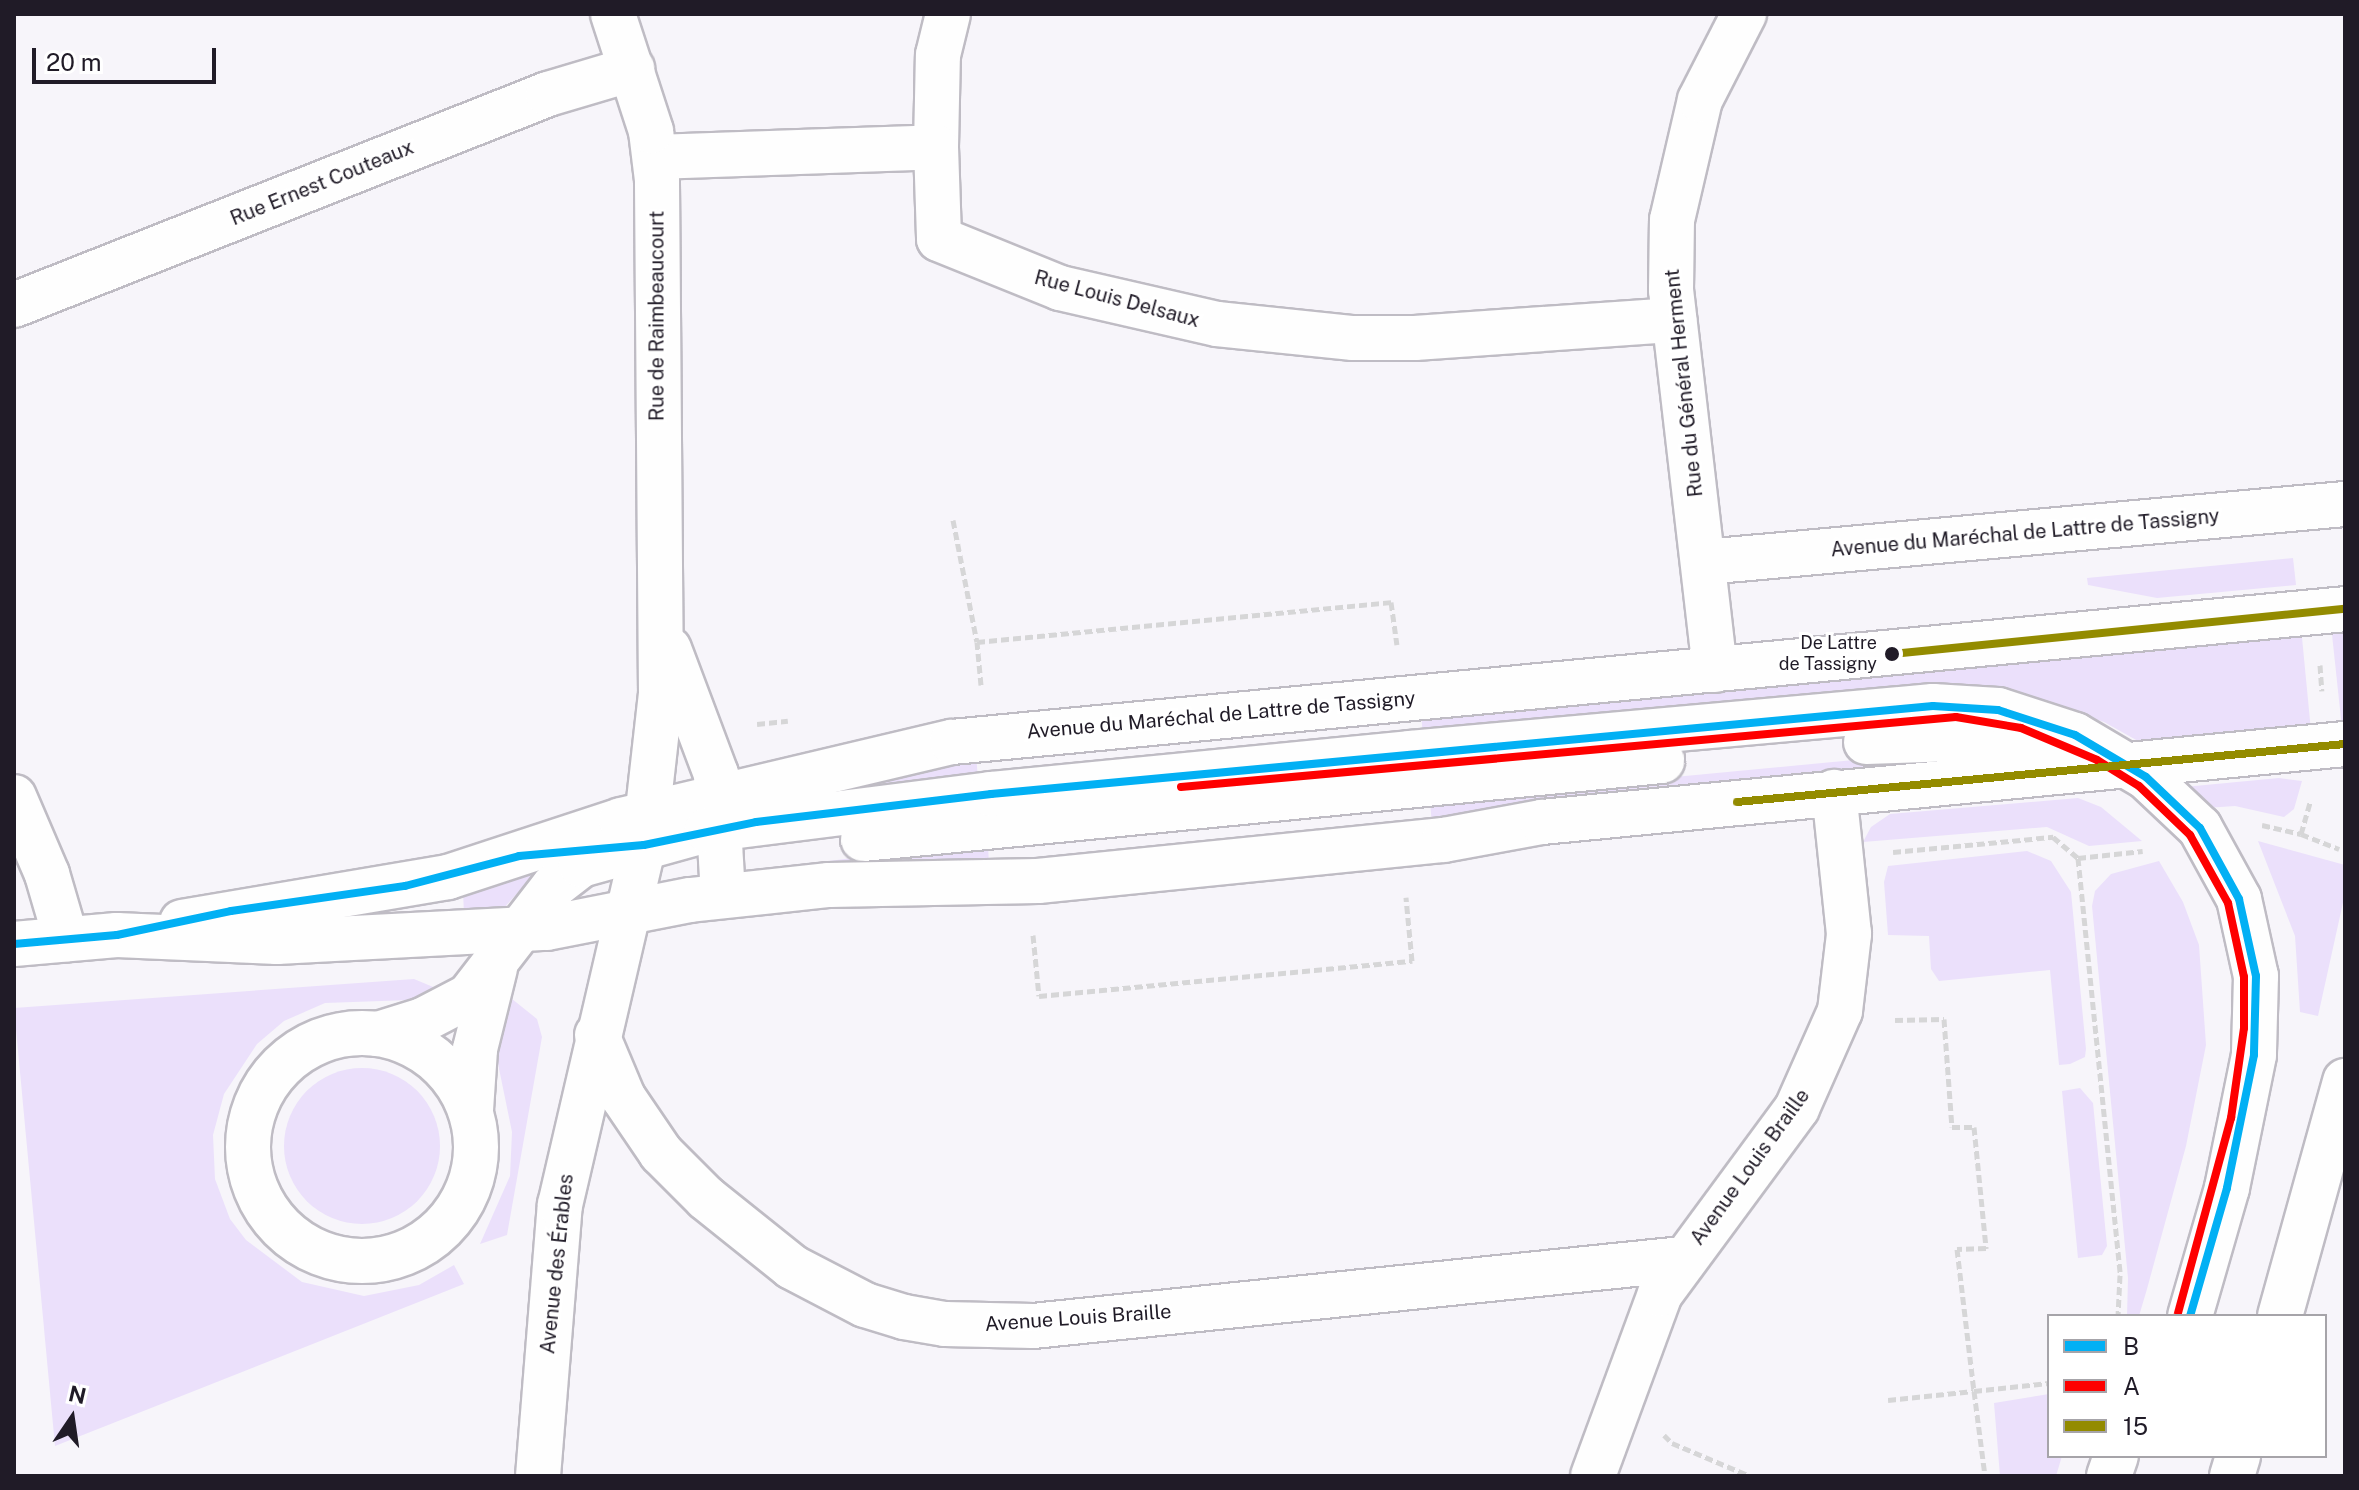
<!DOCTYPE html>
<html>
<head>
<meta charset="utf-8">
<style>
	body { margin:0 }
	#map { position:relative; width:2359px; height:1490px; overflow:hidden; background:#f7f5fa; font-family:"Public Sans",sans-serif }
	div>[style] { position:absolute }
	.green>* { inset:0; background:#ebe0fb }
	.round { border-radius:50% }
	.path>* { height:5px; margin-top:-2.5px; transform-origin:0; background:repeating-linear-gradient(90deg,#d6d6d7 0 8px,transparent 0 12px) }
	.roads { filter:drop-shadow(2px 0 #bfbcc4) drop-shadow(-2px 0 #bfbcc4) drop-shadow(0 2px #bfbcc4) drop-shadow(0 -2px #bfbcc4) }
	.minor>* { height:44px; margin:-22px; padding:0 22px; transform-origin:22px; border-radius:22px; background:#fefefe }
	.minor>.ring { margin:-22px; padding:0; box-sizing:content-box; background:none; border:44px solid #fefefe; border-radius:50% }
	.bus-1>* { height:8px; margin:-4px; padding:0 4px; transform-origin:4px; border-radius:4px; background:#02b0f4 }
	.bus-2>* { height:8px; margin:-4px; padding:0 4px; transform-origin:4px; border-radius:4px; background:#fe0000 }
	.bus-3>* { height:8px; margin:-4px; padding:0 4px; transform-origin:4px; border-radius:4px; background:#938b00 }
	.dots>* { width:22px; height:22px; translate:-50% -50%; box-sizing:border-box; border:4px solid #fff; border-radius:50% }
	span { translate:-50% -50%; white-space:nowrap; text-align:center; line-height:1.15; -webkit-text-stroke:6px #fff; paint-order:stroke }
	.bus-label { font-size:18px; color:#201b27 }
	.right { translate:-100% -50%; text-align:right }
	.street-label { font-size:20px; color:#201b27 }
	.frame { position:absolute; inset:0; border:16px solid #201b27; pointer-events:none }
	.legend { position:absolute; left:2047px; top:1314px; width:280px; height:144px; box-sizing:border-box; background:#fff; border:2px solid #a6a4a9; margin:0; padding:10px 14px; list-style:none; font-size:24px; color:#201b27 }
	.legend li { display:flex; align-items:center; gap:16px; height:40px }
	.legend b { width:40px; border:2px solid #a6a4a9 }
	.north { position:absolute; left:32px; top:1378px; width:80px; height:80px; -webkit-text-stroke:6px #fff; paint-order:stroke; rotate:13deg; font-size:22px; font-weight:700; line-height:32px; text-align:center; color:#201b27 }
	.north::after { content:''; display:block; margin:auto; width:28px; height:36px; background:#201b27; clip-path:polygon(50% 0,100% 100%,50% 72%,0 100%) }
	.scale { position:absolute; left:32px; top:48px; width:184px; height:36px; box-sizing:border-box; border:4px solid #201b27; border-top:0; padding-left:10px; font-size:24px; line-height:28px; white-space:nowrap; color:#201b27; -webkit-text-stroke:6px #fff; paint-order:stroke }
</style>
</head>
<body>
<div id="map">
	<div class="green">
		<i style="clip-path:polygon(2293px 558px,2296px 585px,2157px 598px,2088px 585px,2087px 578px)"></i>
		<i style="clip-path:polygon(2331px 625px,2345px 625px,2345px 728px,2342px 728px)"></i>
		<i style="clip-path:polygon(2301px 627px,2311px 731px,2147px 746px,2104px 722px,2017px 693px,1423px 738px,1421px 712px)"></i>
		<i style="clip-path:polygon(976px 754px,978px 780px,788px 802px)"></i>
		<i style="clip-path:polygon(1875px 758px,1967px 759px,1432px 826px,1430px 800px)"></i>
		<i style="clip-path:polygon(2279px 778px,2302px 781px,2294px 809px,2284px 817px,2235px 806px,2206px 808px,2184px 787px)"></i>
		<i style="clip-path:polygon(2078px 798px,2101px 807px,2142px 841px,2089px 846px,2047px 827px,1863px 842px,1871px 827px,1890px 814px)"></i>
		<i style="clip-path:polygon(2258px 841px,2345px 865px,2344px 898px,2318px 1016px,2300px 1012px,2295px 936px)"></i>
		<i style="clip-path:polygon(988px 843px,989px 868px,812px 863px,951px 846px)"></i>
		<i style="clip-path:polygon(2027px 851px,2051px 861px,2071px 892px,2086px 1049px,2085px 1057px,2070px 1064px,2059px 1065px,2050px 970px,1939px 981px,1931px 969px,1929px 936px,1888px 935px,1884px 882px,1888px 866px)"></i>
		<i style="clip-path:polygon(2159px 861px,2183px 902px,2199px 945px,2206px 1045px,2186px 1146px,2147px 1289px,2139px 1316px,2127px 1316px,2128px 1278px,2092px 906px,2095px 891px,2111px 874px)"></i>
		<i style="clip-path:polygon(540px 869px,499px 913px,464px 915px,463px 890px)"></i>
		<i style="clip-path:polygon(414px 979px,438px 989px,410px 1000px,325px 1003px,284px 1021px,257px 1044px,224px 1094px,213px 1135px,215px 1179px,230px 1219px,246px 1240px,302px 1282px,364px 1296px,419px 1285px,454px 1265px,464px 1284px,55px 1446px,14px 1008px)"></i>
		<i style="clip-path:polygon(507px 995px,537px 1019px,542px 1037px,507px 1235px,480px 1244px,510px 1176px,512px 1132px,496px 1054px)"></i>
		<i class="round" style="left:284px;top:1068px;width:156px;height:156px"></i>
		<i style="clip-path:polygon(2080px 1088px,2093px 1103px,2107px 1246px,2102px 1255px,2078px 1258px,2062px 1091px)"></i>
		<i style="clip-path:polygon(2049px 1394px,2049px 1456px,2062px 1456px,2056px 1476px,2000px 1476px,1994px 1403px)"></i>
	</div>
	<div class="path">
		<i style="left:953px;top:520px;width:124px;rotate:78.9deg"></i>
		<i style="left:2320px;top:665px;width:26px;rotate:86deg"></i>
		<i style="left:981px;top:685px;width:43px;rotate:-95.3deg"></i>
		<i style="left:977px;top:642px;width:416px;rotate:-5.5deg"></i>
		<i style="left:1391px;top:602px;width:43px;rotate:82.1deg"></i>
		<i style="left:757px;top:724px;width:31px;rotate:-6deg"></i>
		<i style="left:2262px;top:825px;width:40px;rotate:13deg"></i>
		<i style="left:2301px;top:834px;width:33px;rotate:-74deg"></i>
		<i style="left:2301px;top:834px;width:41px;rotate:21.5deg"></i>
		<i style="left:1893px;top:852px;width:161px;rotate:-5.4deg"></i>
		<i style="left:2053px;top:837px;width:33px;rotate:40deg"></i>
		<i style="left:2078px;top:858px;width:65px;rotate:-6.1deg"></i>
		<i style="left:2078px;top:858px;width:419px;rotate:84.2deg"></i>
		<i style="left:2120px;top:1275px;width:41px;rotate:92.8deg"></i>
		<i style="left:1033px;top:935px;width:61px;rotate:84.4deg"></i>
		<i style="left:1039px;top:996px;width:375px;rotate:-5.4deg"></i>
		<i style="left:1412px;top:961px;width:64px;rotate:-95.4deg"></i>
		<i style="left:1895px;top:1020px;width:49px;rotate:-1.2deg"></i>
		<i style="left:1944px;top:1019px;width:108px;rotate:85.8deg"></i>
		<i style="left:1952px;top:1127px;width:22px"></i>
		<i style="left:1974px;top:1127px;width:122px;rotate:84.3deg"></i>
		<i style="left:1986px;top:1248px;width:29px;rotate:178deg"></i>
		<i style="left:1957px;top:1249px;width:143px;rotate:83.2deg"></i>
		<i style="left:1974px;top:1391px;width:75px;rotate:-6.1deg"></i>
		<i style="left:1888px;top:1400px;width:86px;rotate:-6deg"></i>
		<i style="left:1974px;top:1391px;width:86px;rotate:82.6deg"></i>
		<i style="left:1664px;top:1435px;width:11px;rotate:45deg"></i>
		<i style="left:1672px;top:1443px;width:85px;rotate:22.9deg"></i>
	</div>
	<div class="roads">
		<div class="minor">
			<i style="left:936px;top:147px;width:92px;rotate:-88.8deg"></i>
			<i style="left:938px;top:55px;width:42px;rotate:-76.3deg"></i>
			<i style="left:655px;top:157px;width:281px;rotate:-2deg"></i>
			<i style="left:936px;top:147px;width:92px;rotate:88.1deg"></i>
			<i style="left:939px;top:239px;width:131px;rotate:22deg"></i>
			<i style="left:1060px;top:288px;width:161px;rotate:12.9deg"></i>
			<i style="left:1217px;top:324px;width:137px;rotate:5.9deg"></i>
			<i style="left:1353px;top:338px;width:62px"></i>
			<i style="left:1415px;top:338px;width:260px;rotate:-4deg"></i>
			<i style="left:14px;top:305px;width:574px;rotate:-21.56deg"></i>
			<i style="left:548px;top:94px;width:88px;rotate:-16.6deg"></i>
			<i style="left:1705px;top:562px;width:643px;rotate:-5.18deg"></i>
			<i style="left:669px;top:649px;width:134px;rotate:69.4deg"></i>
			<i style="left:716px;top:774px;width:122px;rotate:86.7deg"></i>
			<i style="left:1715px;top:670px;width:383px;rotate:-96.6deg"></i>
			<i style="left:1671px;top:290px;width:70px;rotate:-89.2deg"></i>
			<i style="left:1672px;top:220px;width:123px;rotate:-76.9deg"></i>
			<i style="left:1700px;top:100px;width:97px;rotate:-62.9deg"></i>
			<i style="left:1866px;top:742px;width:89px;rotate:-1.9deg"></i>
			<i style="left:1955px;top:739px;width:101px;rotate:12.5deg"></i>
			<i style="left:14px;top:797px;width:84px;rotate:66.8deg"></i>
			<i style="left:47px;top:874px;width:68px;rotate:73.7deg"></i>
			<i style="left:863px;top:839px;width:803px;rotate:-5.58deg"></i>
			<i style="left:182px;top:922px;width:270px;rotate:-9.6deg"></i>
			<i style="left:448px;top:877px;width:182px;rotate:-18.2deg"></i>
			<i style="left:621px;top:820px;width:340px;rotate:-13.3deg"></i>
			<i style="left:952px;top:742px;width:1399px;rotate:-5.45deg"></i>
			<i style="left:14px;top:944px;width:103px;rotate:-5deg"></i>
			<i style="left:117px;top:935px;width:160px;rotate:2.5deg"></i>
			<i style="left:277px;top:942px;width:270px;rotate:-3deg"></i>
			<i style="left:547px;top:928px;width:146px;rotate:-11.1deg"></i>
			<i style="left:690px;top:900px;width:140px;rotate:-6.2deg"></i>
			<i style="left:829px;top:885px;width:209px;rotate:-1.1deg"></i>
			<i style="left:1038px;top:881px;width:408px;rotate:-5.8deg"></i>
			<i style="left:1444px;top:840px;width:100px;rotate:-10.4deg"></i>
			<i style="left:1542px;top:822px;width:807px;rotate:-5.55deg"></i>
			<i class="ring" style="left:248px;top:1033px;width:184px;height:184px"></i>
			<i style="left:378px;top:1034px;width:47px;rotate:-17.3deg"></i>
			<i style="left:423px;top:1020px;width:52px;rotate:-27.6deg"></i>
			<i style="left:469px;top:996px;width:139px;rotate:-52.3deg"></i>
			<i style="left:554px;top:886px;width:34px;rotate:-38deg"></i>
			<i style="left:581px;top:865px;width:131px;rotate:-15.5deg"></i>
			<i style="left:707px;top:830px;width:286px;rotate:-7.2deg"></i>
			<i style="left:991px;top:794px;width:421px;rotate:-5.6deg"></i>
			<i style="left:1410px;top:753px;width:525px;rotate:-5.14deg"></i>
			<i style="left:1933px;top:706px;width:65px;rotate:3.5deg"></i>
			<i style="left:1998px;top:710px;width:81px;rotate:18deg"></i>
			<i style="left:2075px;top:735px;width:82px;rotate:30.6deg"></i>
			<i style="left:2146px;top:777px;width:74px;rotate:43.4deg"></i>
			<i style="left:2200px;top:828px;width:81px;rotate:61.2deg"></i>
			<i style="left:2239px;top:899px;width:79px;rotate:77.6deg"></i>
			<i style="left:2256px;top:976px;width:79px;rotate:91.5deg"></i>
			<i style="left:2254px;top:1055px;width:136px;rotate:101.5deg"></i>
			<i style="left:2227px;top:1188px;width:133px;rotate:106.1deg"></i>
			<i style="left:597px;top:1035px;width:67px;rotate:67.2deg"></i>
			<i style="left:623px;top:1097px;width:68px;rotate:55.8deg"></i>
			<i style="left:661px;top:1153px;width:64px;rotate:45deg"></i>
			<i style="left:706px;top:1198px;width:110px;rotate:38.7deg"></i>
			<i style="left:792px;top:1267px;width:82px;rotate:27.5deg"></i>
			<i style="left:865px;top:1305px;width:41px;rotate:17.1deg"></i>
			<i style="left:904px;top:1317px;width:42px;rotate:9.7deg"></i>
			<i style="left:945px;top:1324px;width:88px;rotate:1.3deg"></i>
			<i style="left:1033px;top:1326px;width:652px;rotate:-5.89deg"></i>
			<i style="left:471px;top:1110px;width:61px;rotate:-86.2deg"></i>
			<i style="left:475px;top:1049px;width:83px;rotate:-76.1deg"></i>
			<i style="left:2280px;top:1316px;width:244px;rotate:-74.5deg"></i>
			<i style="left:538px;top:1476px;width:272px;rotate:-85.4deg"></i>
			<i style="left:560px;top:1205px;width:370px;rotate:-76.9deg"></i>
			<i style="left:644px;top:845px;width:153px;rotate:-83.6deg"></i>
			<i style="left:661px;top:693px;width:513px;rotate:-90.45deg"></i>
			<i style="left:657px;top:180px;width:49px;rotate:-97deg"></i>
			<i style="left:651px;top:131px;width:123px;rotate:-108deg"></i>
			<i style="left:1593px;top:1476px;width:194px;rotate:-69.8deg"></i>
			<i style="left:1660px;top:1294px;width:231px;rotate:-53.6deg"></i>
			<i style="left:1797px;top:1108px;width:106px;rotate:-66.1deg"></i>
			<i style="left:1840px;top:1011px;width:78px;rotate:-83.3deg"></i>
			<i style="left:1849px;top:934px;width:143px;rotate:-96deg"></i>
			<i style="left:2109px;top:1476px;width:21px;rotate:-71deg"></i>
			<i style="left:2232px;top:1476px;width:21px;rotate:-73deg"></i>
		</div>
	</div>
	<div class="bus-1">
		<i style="left:14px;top:944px;width:103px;rotate:-5deg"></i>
		<i style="left:117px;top:935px;width:116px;rotate:-11.9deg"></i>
		<i style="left:231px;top:911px;width:176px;rotate:-8.2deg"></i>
		<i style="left:405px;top:886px;width:118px;rotate:-14.7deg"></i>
		<i style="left:519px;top:856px;width:125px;rotate:-5deg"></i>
		<i style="left:644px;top:845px;width:114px;rotate:-11.6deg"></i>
		<i style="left:756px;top:822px;width:237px;rotate:-6.8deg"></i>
		<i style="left:991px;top:794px;width:946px;rotate:-5.34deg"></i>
		<i style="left:1933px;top:706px;width:65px;rotate:3.5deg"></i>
		<i style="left:1998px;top:710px;width:81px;rotate:18deg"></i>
		<i style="left:2075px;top:735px;width:82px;rotate:30.6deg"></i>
		<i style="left:2146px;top:777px;width:74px;rotate:43.4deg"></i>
		<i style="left:2200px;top:828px;width:81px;rotate:61.2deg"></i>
		<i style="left:2239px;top:899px;width:79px;rotate:77.6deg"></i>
		<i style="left:2256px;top:976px;width:79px;rotate:91.5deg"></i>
		<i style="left:2254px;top:1055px;width:136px;rotate:101.5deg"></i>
		<i style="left:2227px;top:1188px;width:133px;rotate:106.1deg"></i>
	</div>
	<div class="bus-2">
		<i style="left:1181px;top:787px;width:778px;rotate:-5.16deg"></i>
		<i style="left:1956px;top:717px;width:66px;rotate:9.6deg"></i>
		<i style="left:2021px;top:728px;width:82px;rotate:22.8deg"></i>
		<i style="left:2097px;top:760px;width:49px;rotate:31.8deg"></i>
		<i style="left:2139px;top:786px;width:71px;rotate:43.9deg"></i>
		<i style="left:2190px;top:835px;width:78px;rotate:60.8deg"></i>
		<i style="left:2228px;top:903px;width:76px;rotate:77.8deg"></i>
		<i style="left:2244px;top:977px;width:51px;rotate:90deg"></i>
		<i style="left:2244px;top:1028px;width:91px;rotate:98.2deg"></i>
		<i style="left:2231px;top:1118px;width:202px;rotate:105.2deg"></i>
	</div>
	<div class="bus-3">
		<i style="left:1892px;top:654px;width:455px;rotate:-5.7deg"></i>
		<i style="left:1737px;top:802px;width:611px;rotate:-5.45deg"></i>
	</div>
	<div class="dots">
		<i style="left:1892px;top:654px;background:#201b27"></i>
	</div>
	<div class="bus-label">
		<span class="right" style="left:1877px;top:654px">De Lattre<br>de Tassigny</span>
	</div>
	<div class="street-label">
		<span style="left:322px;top:183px;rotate:-22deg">Rue Ernest Couteaux</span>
		<span style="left:1117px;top:299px;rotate:15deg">Rue Louis Delsaux</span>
		<span style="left:657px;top:316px;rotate:-90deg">Rue de Raimbeaucourt</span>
		<span style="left:1684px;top:383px;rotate:-96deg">Rue du Général Herment</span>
		<span style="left:2025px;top:533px;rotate:-5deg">Avenue du Maréchal de Lattre de Tassigny</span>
		<span style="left:1221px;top:715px;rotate:-5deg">Avenue du Maréchal de Lattre de Tassigny</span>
		<span style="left:1750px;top:1167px;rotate:-54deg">Avenue Louis Braille</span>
		<span style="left:557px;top:1264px;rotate:-84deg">Avenue des Érables</span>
		<span style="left:1078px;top:1318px;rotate:-4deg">Avenue Louis Braille</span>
	</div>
	<div class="frame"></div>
	<ul class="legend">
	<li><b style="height:10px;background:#02b0f4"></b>B</li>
	<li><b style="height:10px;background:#fe0000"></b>A</li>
	<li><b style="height:10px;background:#938b00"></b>15</li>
	</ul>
	<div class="north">N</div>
	<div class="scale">20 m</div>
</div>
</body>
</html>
